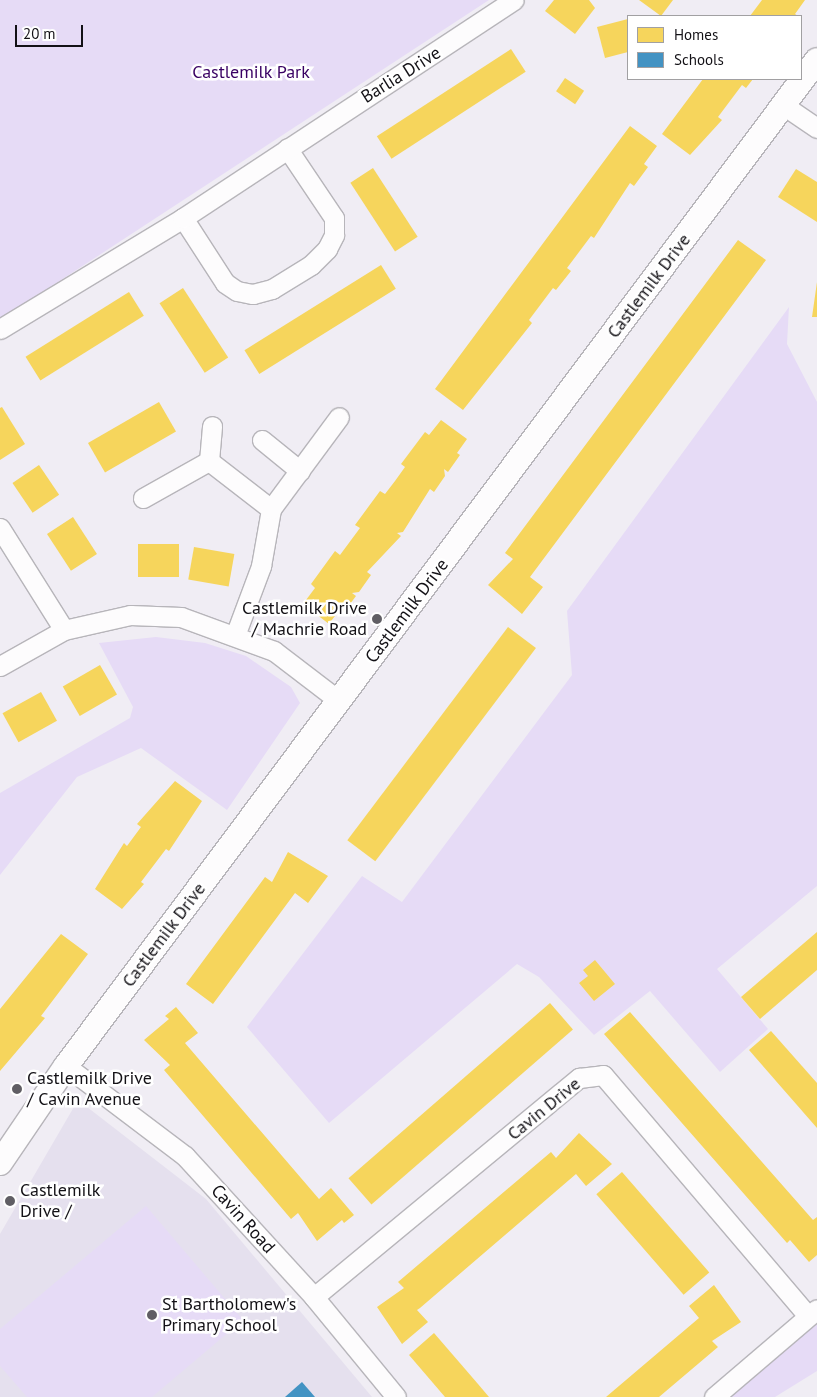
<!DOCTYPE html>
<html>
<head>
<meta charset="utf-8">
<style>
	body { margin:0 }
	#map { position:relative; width:817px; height:1397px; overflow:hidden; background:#f0edf4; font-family:"PT Sans",sans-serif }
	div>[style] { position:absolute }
	.built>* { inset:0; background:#e5e0ee }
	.green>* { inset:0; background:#e6dbf6 }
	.homes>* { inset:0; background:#f6d55c; transform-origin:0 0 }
	.schools>* { inset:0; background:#4393c3 }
	.roads { filter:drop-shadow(1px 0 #b7b5ba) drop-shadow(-1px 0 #b7b5ba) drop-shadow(0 1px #b7b5ba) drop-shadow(0 -1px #b7b5ba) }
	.minor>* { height:19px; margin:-9.5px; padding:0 9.5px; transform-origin:9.5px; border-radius:9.5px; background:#fdfcfd }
	.tertiary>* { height:24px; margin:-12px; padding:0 12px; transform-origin:12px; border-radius:12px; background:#fdfcfd }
	.dots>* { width:14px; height:14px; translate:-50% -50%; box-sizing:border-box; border:2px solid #fff; border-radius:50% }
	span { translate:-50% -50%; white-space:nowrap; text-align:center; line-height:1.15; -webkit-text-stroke:5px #fff; paint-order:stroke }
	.park-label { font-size:18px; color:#390063 }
	.street-label { font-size:18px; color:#131116 }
	.poi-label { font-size:18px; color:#131116 }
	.right { translate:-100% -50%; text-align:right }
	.left { translate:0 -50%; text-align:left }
	.legend { position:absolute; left:627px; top:15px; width:175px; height:65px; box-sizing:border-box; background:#fff; border:1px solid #a1a0a2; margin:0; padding:6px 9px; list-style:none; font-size:15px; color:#131116 }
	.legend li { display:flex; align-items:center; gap:10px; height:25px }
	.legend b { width:25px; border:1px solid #a1a0a2 }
	.scale { position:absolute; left:15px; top:25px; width:68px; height:22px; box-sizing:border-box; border:2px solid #131116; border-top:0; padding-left:6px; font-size:15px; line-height:18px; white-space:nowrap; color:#131116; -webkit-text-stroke:4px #fff; paint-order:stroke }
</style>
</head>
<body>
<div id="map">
	<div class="built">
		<i style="clip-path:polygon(78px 1100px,206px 1199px,372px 1397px,0 1397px,0 1234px)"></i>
	</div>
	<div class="green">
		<i style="clip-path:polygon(0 0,489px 0,0 320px)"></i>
		<i style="clip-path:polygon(789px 307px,787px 344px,817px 402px,817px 886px,717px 969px,768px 1029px,720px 1072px,650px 991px,594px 1035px,539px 977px,517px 964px,329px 1123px,247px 1027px,362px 876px,402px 902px,572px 675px,567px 611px)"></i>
		<i style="clip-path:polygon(156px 637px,205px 643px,246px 656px,291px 687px,300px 703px,227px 810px,141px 748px,77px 777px,0 875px,0 793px,130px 718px,133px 707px,99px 643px)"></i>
		<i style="clip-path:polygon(146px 1206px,243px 1320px,152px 1397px,27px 1397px,0 1366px,0 1329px)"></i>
		<i style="clip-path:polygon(817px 1323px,817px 1371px,775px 1397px,730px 1397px)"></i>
	</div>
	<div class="homes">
		<i style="clip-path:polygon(554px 0,589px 0,595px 8px,575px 34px,545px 11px)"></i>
		<i style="clip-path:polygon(639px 0,673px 0,661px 16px)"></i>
		<i style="clip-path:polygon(762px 0,805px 0,795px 14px,798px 16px,750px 16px)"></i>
		<i style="clip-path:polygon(628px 19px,628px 52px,605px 58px,597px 27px)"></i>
		<i style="left:511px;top:49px;width:27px;height:160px;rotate:57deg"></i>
		<i style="left:565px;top:78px;width:23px;height:16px;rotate:34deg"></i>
		<i style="clip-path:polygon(703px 79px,753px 79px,746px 88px,742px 85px,718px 117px,722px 120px,690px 155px,662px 134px)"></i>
		<i style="clip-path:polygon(630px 126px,657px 146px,644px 164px,648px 167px,634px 186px,630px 183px,594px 238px,591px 236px,567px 268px,571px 271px,556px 290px,553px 288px,529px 320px,532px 323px,463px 410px,435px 389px)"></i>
		<i style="left:373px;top:168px;width:82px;height:27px;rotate:57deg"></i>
		<i style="clip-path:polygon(796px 169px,817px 182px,817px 222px,778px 197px)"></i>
		<i style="clip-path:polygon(738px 240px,766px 260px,530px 577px,543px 587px,522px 614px,488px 585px,513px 559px,505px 553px)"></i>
		<i style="left:381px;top:265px;width:28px;height:161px;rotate:58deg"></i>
		<i style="clip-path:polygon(817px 282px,817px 317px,812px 317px)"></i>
		<i style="left:183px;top:288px;width:83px;height:28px;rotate:57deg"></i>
		<i style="left:129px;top:292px;width:28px;height:122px;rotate:58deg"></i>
		<i style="left:159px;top:402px;width:34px;height:82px;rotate:60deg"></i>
		<i style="clip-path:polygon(2px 407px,25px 444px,0 460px,0 408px)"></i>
		<i style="clip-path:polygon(441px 420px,467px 439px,457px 453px,460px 455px,448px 472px,444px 469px,445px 476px,434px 492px,430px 489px,403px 532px,397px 533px,401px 536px,367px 572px,371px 575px,359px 592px,352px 593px,356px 596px,344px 612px,340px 609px,329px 624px,303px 604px,315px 588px,311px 584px,335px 551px,340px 555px,360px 528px,355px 525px,380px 491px,385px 494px,395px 481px,405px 467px,401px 464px,425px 432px,429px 435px)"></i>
		<i style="left:39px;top:465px;width:36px;height:32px;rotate:56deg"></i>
		<i style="left:73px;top:517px;width:44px;height:31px;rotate:57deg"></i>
		<i style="left:138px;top:544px;width:41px;height:33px"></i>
		<i style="left:194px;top:547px;width:41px;height:33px;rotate:10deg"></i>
		<i style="left:508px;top:627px;width:35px;height:267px;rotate:37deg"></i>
		<i style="left:100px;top:665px;width:34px;height:43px;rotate:60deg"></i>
		<i style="left:41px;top:692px;width:33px;height:44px;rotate:61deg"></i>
		<i style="clip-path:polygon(175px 781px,202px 801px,169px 851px,166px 849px,141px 882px,144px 884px,122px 909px,95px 889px,124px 843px,127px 846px,141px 827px,137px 824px)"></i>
		<i style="clip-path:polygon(288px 852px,328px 876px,308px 903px,295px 893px,213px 1004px,186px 984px,265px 877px,272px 882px)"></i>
		<i style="clip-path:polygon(817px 932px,817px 970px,760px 1019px,741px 997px)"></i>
		<i style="clip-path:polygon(61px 934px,88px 954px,41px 1016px,45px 1018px,0 1071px,0 1009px)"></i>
		<i style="clip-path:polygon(595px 960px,615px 984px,594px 1001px,579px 983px,588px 976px,583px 970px)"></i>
		<i style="left:550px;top:1003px;width:35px;height:267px;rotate:49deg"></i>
		<i style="clip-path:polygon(176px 1007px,198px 1033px,185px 1043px,319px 1199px,331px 1188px,354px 1215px,344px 1223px,342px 1220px,317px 1241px,298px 1213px,291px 1219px,164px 1070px,170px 1065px,144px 1040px,169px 1019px,165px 1016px)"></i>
		<i style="clip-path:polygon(630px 1012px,813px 1220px,817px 1217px,817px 1255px,809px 1262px,790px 1240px,787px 1243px,604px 1034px)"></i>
		<i style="clip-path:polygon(771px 1031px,817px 1083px,817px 1128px,749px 1050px)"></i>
		<i style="clip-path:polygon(579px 1133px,612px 1164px,586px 1186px,576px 1174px,420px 1308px,417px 1310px,428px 1322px,402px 1344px,377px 1307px,404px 1288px,398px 1282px,551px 1152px,556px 1158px)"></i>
		<i style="left:622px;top:1172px;width:133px;height:34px;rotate:49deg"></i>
		<i style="clip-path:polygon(714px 1285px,741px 1322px,712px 1341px,718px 1347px,659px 1397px,606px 1397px,699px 1318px,689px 1306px)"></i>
		<i style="clip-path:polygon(434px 1333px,478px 1384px,489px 1397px,445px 1397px,409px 1355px)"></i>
	</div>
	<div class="schools">
		<i style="clip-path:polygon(302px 1382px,315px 1397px,285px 1397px)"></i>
	</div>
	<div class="roads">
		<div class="minor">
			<i style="left:783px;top:105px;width:41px;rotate:34.1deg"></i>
			<i style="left:183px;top:218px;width:77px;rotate:57.1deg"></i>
			<i style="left:225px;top:283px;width:14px;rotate:34deg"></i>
			<i style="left:237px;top:291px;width:16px;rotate:11deg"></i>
			<i style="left:253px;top:294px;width:20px;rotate:-15deg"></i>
			<i style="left:272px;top:289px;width:46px;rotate:-31.6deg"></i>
			<i style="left:311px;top:265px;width:23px;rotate:-45deg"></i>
			<i style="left:327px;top:249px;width:16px;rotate:-63deg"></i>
			<i style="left:334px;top:235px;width:17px;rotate:-90deg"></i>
			<i style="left:334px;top:218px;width:84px;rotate:-123.9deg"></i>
			<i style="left:0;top:329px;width:214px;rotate:-31.2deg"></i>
			<i style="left:183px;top:218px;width:396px;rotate:-33.4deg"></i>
			<i style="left:262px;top:440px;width:49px;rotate:39.2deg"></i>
			<i style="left:209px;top:461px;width:78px;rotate:37.7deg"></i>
			<i style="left:143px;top:498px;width:76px;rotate:-29.3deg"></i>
			<i style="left:209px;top:461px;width:35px;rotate:-85deg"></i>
			<i style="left:0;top:528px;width:120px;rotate:57.9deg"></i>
			<i style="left:236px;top:633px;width:72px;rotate:-69.5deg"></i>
			<i style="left:261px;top:566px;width:58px;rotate:-80deg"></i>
			<i style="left:271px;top:509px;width:114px;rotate:-53.5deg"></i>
			<i style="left:0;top:666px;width:73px;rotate:-29.4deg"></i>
			<i style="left:64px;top:630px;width:68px;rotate:-12.8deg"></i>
			<i style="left:130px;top:615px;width:51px;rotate:2.2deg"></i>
			<i style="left:181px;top:617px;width:99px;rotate:20.1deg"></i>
			<i style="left:274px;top:651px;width:81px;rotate:37.4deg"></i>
			<i style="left:66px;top:1066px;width:149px;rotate:37.1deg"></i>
			<i style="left:185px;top:1156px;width:191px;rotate:47.5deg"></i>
			<i style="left:314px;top:1297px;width:129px;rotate:50.6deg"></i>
			<i style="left:314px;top:1297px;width:344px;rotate:-39.6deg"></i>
			<i style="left:579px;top:1078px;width:24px;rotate:-7deg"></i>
			<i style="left:603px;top:1075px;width:316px;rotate:49.6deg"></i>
			<i style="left:714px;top:1397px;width:135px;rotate:-40.5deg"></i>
		</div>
		<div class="tertiary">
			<i style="left:0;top:1163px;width:117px;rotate:-55.8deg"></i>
			<i style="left:66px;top:1066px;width:1255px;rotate:-53.26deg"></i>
		</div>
	</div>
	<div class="dots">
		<i style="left:377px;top:619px;background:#605e64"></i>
		<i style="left:17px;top:1089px;background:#605e64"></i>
		<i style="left:10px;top:1201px;background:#605e64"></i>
		<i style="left:152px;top:1315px;background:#605e64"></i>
	</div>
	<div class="park-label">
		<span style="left:251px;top:72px">Castlemilk Park</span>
	</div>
	<div class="street-label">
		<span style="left:401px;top:75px;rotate:-32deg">Barlia Drive</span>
		<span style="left:649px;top:286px;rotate:-53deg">Castlemilk Drive</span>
		<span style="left:407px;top:611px;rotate:-53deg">Castlemilk Drive</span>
		<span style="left:164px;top:935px;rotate:-53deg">Castlemilk Drive</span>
		<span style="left:544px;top:1109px;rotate:-39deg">Cavin Drive</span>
		<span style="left:243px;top:1219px;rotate:48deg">Cavin Road</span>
	</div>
	<div class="poi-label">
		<span class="right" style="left:367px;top:619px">Castlemilk Drive<br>/ Machrie Road</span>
		<span class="left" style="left:27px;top:1089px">Castlemilk Drive<br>/ Cavin Avenue</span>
		<span class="left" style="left:20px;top:1201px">Castlemilk<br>Drive /</span>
		<span class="left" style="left:162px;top:1315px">St Bartholomew's<br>Primary School</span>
	</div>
	<ul class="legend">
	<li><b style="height:14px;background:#f6d55c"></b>Homes</li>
	<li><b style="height:14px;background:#4393c3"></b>Schools</li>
	</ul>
	<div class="scale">20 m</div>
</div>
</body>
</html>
